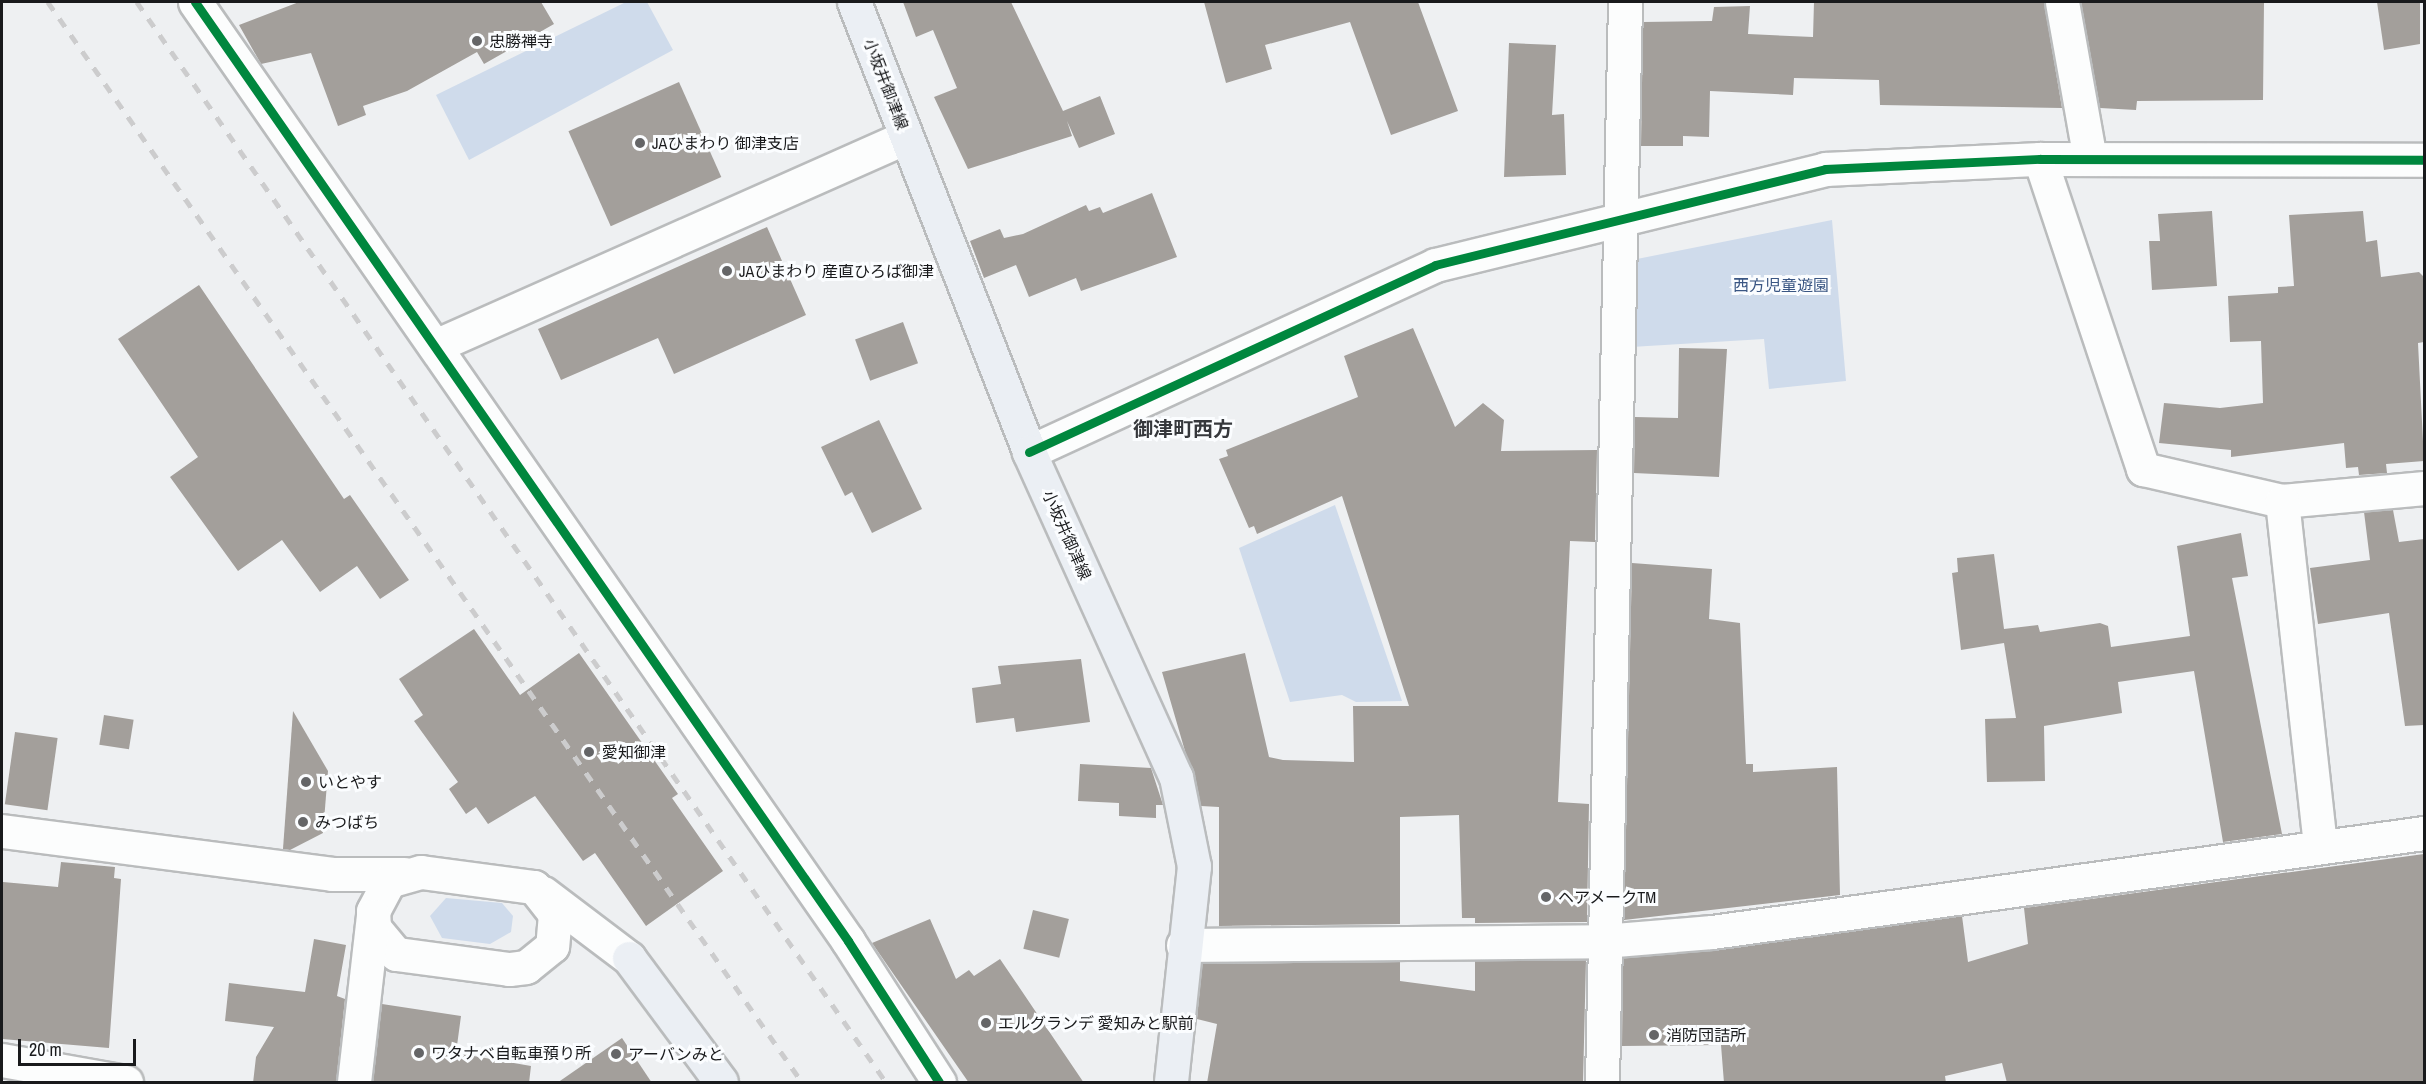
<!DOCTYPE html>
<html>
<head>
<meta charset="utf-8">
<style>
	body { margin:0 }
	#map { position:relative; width:2426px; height:1084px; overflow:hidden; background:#eef0f2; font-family:"Archivo Narrow","Noto Sans JP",sans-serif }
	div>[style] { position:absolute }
	.green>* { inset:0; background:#cfdbeb }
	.building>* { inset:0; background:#a39f9b; transform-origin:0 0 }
	.roads { filter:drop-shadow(2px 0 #babcbd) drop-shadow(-2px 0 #babcbd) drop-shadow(0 2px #babcbd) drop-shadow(0 -2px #babcbd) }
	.minor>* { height:33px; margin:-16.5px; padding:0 16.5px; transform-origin:16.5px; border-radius:16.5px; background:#fcfdfd }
	.major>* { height:33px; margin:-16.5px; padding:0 16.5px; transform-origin:16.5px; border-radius:16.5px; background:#ebeff4 }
	.rail>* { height:4.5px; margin-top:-2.25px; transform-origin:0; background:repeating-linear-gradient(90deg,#cccccd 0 10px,transparent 0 20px) }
	.cycleway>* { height:9px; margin:-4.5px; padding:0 4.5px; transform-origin:4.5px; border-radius:4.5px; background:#00873e }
	.dots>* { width:16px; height:16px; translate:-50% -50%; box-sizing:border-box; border:3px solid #fbfdff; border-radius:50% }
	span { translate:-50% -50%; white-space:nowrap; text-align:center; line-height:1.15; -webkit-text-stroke:6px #fbfdff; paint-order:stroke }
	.poi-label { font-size:16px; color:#191a1c }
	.left { translate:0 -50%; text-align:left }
	.street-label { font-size:16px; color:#191a1c }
	.park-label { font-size:16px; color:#3a5683 }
	.quarter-label { font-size:20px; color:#36383c; font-weight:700 }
	.frame { position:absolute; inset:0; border:3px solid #191a1c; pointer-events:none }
	.scale { position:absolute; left:18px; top:1039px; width:118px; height:27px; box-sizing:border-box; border:3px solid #191a1c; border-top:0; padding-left:8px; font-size:18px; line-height:21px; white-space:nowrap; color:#191a1c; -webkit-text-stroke:4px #fbfdff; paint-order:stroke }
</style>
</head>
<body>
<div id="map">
	<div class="green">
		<i style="clip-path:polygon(626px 2px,647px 2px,673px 50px,469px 160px,436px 95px)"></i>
		<i style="clip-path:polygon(1832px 220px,1846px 381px,1769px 389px,1764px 339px,1631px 347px,1632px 260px)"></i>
		<i style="clip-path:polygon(1335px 505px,1402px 701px,1356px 702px,1342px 695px,1290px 702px,1239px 548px)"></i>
		<i style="clip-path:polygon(446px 898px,502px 903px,513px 916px,511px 932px,490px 944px,442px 938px,430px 916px)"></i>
	</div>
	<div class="building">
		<i style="clip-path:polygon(299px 2px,541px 2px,554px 24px,484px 64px,477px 52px,407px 91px,363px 106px,366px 115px,338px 126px,311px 53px,261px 64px,239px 25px)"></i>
		<i style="clip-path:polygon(903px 2px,1011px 2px,1063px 111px,1100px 96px,1115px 134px,1079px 148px,1067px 121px,1072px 136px,968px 169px,934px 97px,957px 88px,933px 30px,916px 37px)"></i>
		<i style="clip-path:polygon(1204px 2px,1418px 2px,1458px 111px,1391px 135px,1350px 22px,1265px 45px,1272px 69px,1226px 83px)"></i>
		<i style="clip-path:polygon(1814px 2px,2044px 2px,2062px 108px,1880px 105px,1879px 80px,1794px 78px,1793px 95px,1710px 91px,1709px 137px,1683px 136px,1683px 146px,1641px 146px,1643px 22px,1712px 21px,1714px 7px,1750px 6px,1748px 34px,1813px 37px)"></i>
		<i style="clip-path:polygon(2081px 2px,2264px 2px,2263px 100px,2137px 101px,2136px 110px,2100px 108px)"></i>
		<i style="clip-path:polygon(2377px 2px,2420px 2px,2420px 44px,2384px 50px)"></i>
		<i style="clip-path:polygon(1509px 43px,1556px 45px,1552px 115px,1564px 114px,1566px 175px,1504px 177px)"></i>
		<i style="left:679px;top:82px;width:104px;height:121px;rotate:66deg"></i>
		<i style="clip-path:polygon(1152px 193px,1177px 257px,1081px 291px,1076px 278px,1029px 297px,1016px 265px,984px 278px,970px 241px,1000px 229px,1004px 238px,1023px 234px,1086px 205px,1089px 211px,1100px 207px,1103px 213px)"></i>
		<i style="clip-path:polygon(2212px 211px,2217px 286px,2152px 290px,2149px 241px,2160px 241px,2158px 214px)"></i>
		<i style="clip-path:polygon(2363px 211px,2366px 242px,2377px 240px,2381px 277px,2419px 272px,2424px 277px,2424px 342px,2418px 343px,2424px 461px,2386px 464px,2387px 473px,2359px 475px,2358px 467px,2346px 468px,2344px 443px,2231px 457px,2231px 450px,2159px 443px,2164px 403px,2220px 408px,2263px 403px,2261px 341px,2230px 342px,2228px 296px,2278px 293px,2278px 287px,2294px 286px,2289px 215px)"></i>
		<i style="clip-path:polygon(767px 227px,806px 315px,674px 374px,658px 338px,561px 380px,538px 329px)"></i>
		<i style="clip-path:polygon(199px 285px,344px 499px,350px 495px,409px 580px,380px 599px,357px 566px,320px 592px,282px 540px,238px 571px,170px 477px,198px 457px,118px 339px)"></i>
		<i style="left:903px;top:322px;width:44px;height:51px;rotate:70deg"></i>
		<i style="clip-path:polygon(1413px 328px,1455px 427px,1483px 403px,1504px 420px,1501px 451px,1597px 450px,1595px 542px,1570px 541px,1558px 802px,1589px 804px,1587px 922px,1475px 923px,1475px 918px,1462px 918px,1459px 815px,1400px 817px,1400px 924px,1212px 926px,1219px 926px,1219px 807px,1201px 806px,1162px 672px,1245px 653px,1269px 757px,1283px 760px,1354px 762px,1353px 706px,1409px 706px,1342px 496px,1257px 534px,1254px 526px,1249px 528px,1219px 459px,1228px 456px,1226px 450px,1358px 397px,1344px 356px)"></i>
		<i style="clip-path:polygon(1679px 348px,1727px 349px,1719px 477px,1634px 473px,1635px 417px,1678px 418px)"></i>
		<i style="clip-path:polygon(879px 420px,922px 509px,872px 533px,852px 492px,845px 496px,821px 447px)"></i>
		<i style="clip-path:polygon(2393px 510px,2399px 542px,2424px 539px,2424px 725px,2405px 726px,2389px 613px,2318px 624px,2310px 568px,2370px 560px,2364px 512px)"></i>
		<i style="clip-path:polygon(2241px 533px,2248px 576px,2232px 578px,2282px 834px,2223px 842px,2194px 671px,2118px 682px,2122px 713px,2044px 726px,2045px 781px,1987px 782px,1985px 719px,2016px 718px,2004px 643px,1961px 650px,1952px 573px,1958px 572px,1957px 558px,1994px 554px,2004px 629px,2038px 625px,2040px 632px,2100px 623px,2108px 626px,2111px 647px,2190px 636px,2177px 546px)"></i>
		<i style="clip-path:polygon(1632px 563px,1712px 569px,1709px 619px,1740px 623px,1746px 764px,1753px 764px,1753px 772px,1837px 767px,1840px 895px,1624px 920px)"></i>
		<i style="clip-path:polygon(474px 629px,520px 695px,579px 653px,678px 794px,672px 798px,723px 871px,646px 926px,595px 853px,583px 861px,535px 796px,488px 824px,476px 807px,466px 814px,449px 789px,458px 782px,414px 721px,423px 715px,399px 679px)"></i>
		<i style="clip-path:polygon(1081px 659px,1090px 722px,1016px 732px,1014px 718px,976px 723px,972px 688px,1001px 684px,998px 666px)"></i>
		<i style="clip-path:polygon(293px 711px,328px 771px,323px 833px,290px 850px,283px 849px)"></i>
		<i style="left:104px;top:715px;width:30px;height:30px;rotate:9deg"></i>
		<i style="left:15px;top:732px;width:43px;height:73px;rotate:8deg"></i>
		<i style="clip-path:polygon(1080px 764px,1151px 768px,1163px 805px,1156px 805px,1156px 818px,1119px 816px,1119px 803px,1078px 801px)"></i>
		<i style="clip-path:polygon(2424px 854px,2424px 1083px,2007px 1083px,2002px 1063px,1945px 1076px,1946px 1083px,1724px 1083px,1721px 1045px,1622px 1046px,1623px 958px,1962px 916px,1968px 962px,2028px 944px,2024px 908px)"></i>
		<i style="clip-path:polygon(61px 862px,115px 867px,114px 878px,121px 879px,109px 1048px,2px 1039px,3px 882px,58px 887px)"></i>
		<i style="left:1033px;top:910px;width:37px;height:40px;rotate:14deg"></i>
		<i style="clip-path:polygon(930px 919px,956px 979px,969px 970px,974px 976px,1000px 959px,1084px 1083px,969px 1083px,872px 943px)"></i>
		<i style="clip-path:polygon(314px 939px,346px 945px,337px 996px,345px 999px,336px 1083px,253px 1083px,256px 1057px,274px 1027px,225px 1021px,229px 983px,305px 992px)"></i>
		<i style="clip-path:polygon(1586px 960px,1583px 1083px,1207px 1083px,1217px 1024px,1197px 1019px,1202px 964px,1400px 962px,1400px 981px,1475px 991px,1475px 961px)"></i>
		<i style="clip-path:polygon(382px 1004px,461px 1016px,456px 1053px,531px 1066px,529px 1083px,373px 1083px)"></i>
		<i style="clip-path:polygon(622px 1038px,652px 1083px,557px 1083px)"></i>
	</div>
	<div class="roads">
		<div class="minor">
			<i style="left:195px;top:2px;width:1144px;rotate:55.18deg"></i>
			<i style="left:848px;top:941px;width:168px;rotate:57.2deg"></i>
			<i style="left:2062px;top:2px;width:159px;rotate:79.9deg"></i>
			<i style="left:2040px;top:159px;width:327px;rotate:71.6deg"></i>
			<i style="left:2143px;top:469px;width:143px;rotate:13deg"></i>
			<i style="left:2282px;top:501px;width:143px;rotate:-5.2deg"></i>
			<i style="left:435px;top:346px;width:515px;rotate:-23.93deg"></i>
			<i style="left:1029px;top:452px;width:447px;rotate:-24.7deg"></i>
			<i style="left:1435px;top:265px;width:402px;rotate:-13.8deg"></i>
			<i style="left:1825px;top:169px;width:215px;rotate:-2.7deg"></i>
			<i style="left:2040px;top:159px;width:384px;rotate:0.1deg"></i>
			<i style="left:2282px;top:501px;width:348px;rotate:83.7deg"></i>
			<i style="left:2px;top:831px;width:333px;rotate:7.4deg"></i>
			<i style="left:332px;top:874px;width:72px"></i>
			<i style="left:421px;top:872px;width:114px;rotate:7.6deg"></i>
			<i style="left:534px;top:887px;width:34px;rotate:52deg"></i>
			<i style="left:555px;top:914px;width:32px;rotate:95deg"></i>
			<i style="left:552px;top:946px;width:33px;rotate:141deg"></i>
			<i style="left:526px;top:967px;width:17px;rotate:173deg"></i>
			<i style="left:509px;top:969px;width:114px;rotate:-172.4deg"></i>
			<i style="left:396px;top:954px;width:34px;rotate:-130deg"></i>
			<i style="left:374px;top:928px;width:17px;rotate:-93deg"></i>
			<i style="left:373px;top:911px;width:34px;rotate:-62deg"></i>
			<i style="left:389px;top:881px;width:33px;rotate:-16deg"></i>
			<i style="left:543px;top:893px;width:108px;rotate:37.1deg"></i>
			<i style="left:1183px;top:945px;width:420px;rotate:-0.5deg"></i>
			<i style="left:1603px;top:941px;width:109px;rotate:-4.7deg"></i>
			<i style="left:1712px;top:932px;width:719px;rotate:-7.92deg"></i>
			<i style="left:2px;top:1060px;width:126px;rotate:10.1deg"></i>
			<i style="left:354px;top:1082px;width:167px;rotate:-83.5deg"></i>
			<i style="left:1602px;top:1082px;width:1080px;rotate:-88.78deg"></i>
		</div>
		<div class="major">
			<i style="left:854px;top:2px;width:483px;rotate:68.7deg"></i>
			<i style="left:1029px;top:452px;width:357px;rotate:65.7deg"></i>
			<i style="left:1176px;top:777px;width:91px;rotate:78.6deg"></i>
			<i style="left:1194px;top:866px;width:217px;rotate:96.1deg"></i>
			<i style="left:629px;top:958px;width:154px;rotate:53.4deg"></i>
		</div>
	</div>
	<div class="rail">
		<i style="left:48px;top:2px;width:1317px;rotate:55.08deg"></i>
		<i style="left:137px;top:2px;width:1314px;rotate:55.26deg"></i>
	</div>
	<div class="cycleway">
		<i style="left:195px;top:2px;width:1144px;rotate:55.18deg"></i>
		<i style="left:848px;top:941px;width:168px;rotate:57.2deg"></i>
		<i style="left:1029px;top:452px;width:447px;rotate:-24.7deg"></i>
		<i style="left:1435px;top:265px;width:402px;rotate:-13.8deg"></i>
		<i style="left:1825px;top:169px;width:215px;rotate:-2.7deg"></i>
		<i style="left:2040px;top:159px;width:384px;rotate:0.1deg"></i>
	</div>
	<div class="dots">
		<i style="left:477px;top:41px;background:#646567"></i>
		<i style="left:640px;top:143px;background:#646567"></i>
		<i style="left:727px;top:271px;background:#646567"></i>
		<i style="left:589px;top:752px;background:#646567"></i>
		<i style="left:306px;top:782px;background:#646567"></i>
		<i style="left:303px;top:822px;background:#646567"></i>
		<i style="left:1546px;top:897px;background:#646567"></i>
		<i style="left:986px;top:1023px;background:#646567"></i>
		<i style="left:1654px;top:1035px;background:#646567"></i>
		<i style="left:419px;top:1053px;background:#646567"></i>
		<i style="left:616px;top:1054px;background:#646567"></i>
	</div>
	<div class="poi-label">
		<span class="left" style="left:489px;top:41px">忠勝禅寺</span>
		<span class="left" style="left:652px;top:143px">JAひまわり 御津支店</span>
		<span class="left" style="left:739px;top:271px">JAひまわり 産直ひろば御津</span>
		<span class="left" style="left:602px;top:752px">愛知御津</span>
		<span class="left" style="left:318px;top:782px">いとやす</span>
		<span class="left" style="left:315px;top:822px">みつばち</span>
		<span class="left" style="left:1558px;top:897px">ヘアメークTM</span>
		<span class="left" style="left:998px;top:1023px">エルグランデ 愛知みと駅前</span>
		<span class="left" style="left:1666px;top:1035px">消防団詰所</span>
		<span class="left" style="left:431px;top:1053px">ワタナベ自転車預り所</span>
		<span class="left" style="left:628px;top:1054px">アーバンみと</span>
	</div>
	<div class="street-label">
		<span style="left:886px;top:84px;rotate:69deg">小坂井御津線</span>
		<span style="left:1067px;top:535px;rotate:66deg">小坂井御津線</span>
	</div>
	<div class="park-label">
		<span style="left:1781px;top:285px">西方児童遊園</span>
	</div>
	<div class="quarter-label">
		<span style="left:1183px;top:428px">御津町西方</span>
	</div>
	<div class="frame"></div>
	<div class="scale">20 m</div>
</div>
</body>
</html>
